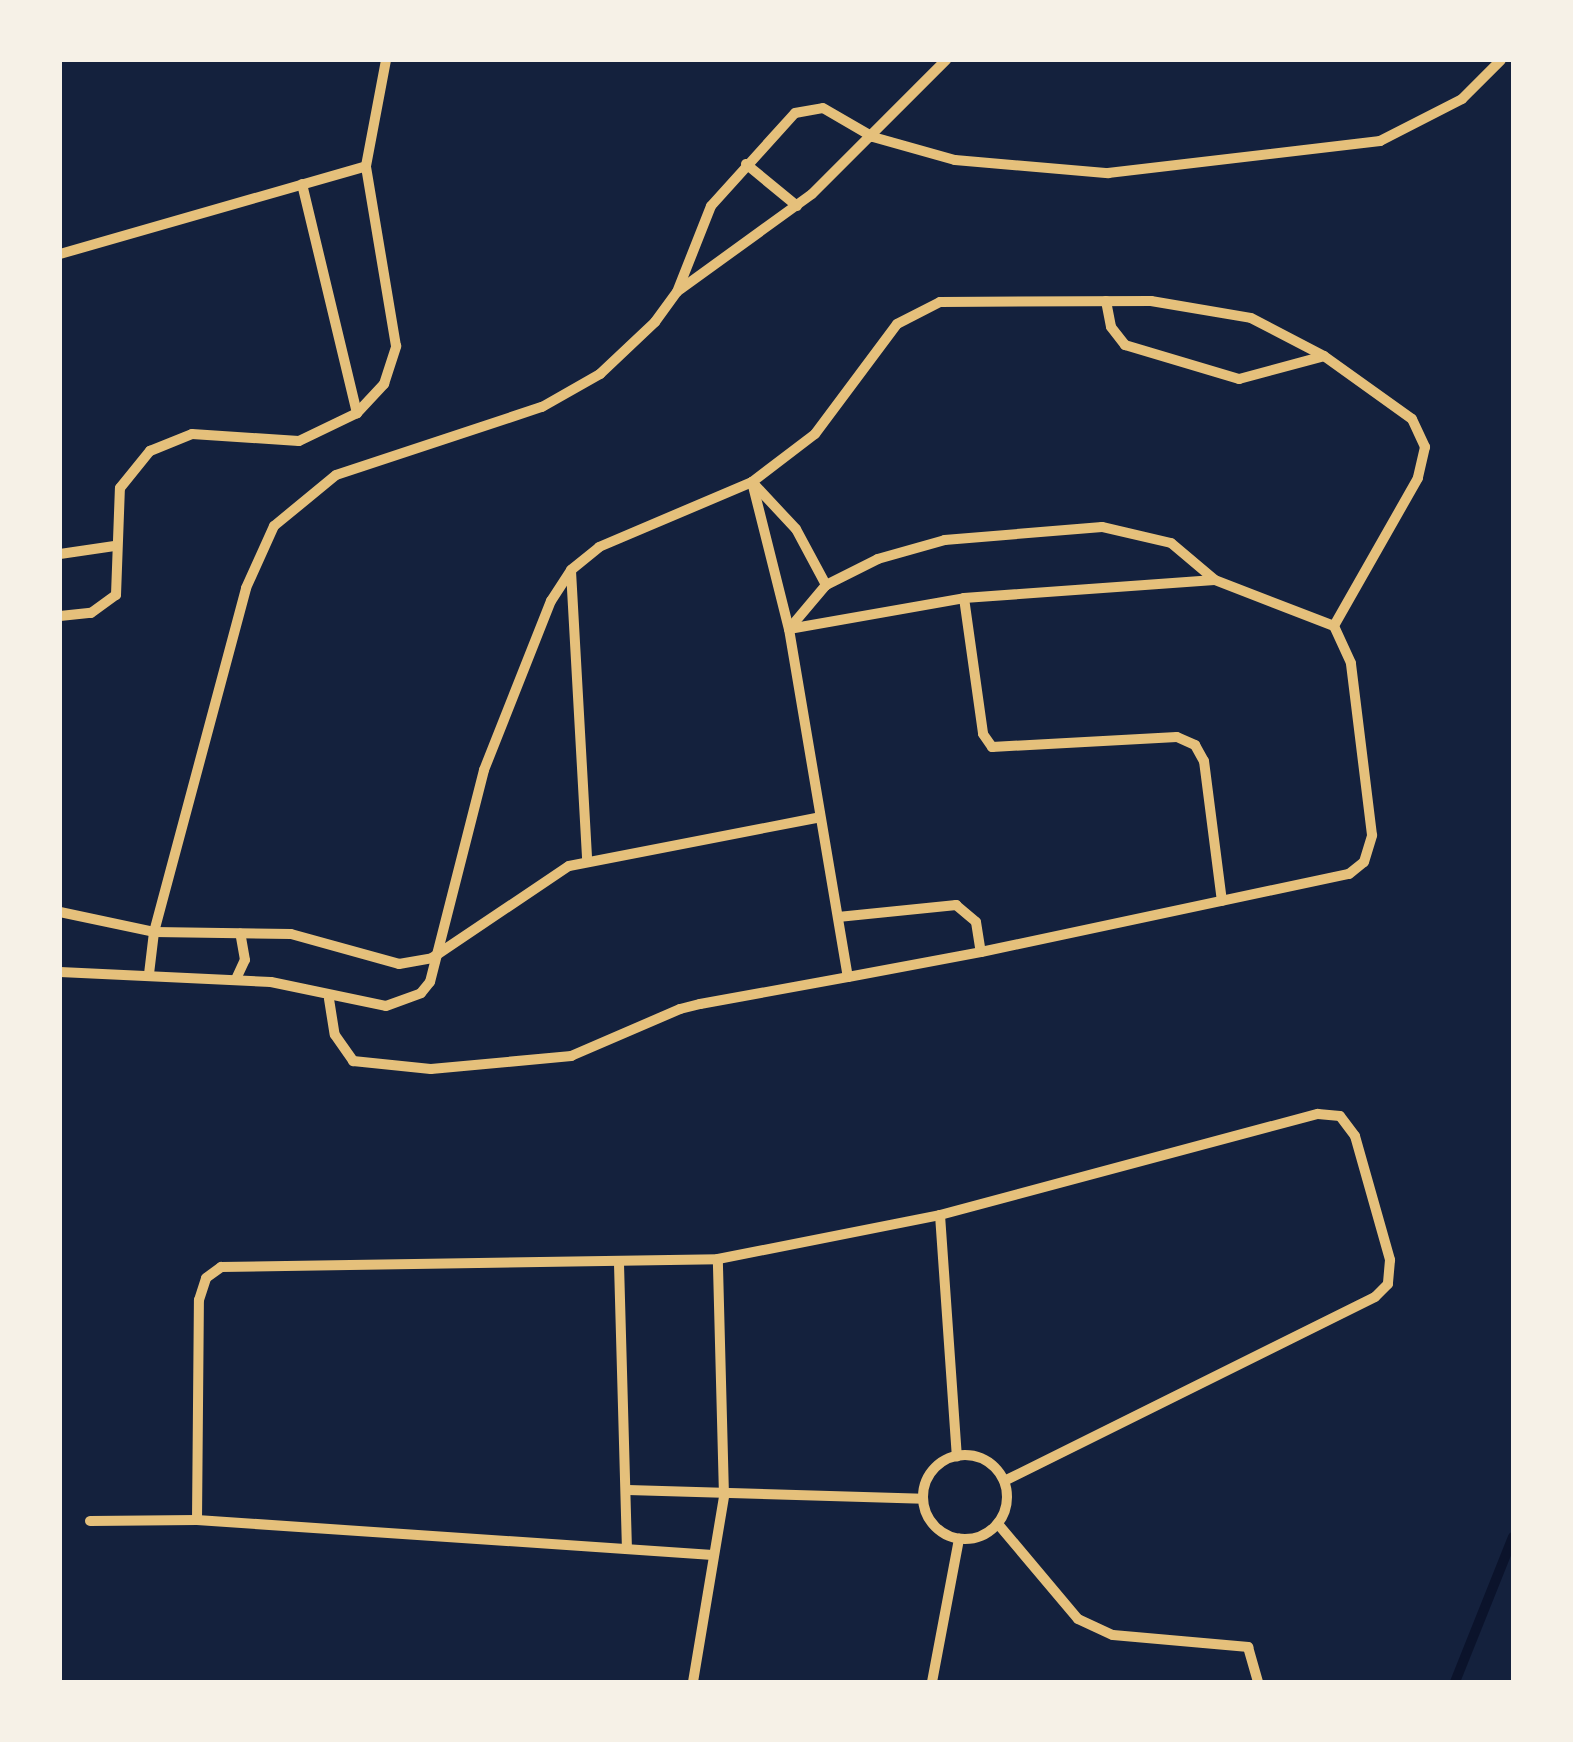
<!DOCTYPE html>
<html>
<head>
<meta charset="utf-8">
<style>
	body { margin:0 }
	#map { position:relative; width:1573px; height:1742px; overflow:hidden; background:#14213d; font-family:"Roboto Condensed",sans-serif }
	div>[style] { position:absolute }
	.stream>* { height:10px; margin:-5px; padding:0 5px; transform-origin:5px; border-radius:5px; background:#0b132b }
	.minor>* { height:10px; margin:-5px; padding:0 5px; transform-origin:5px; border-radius:5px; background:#e5c07b }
	.minor>.ring { margin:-5px; padding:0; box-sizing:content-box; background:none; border:10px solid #e5c07b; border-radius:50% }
	span { translate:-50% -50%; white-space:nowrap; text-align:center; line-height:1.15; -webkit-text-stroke:8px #f6f1e7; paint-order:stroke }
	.frame { position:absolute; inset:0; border:62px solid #f6f1e7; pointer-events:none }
</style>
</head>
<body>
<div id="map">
	<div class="stream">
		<i style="left:1455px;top:1682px;width:156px;rotate:-68.2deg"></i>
	</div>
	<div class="minor">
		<i style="left:746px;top:164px;width:66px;rotate:39.5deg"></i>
		<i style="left:302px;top:184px;width:236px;rotate:76.5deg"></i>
		<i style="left:60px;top:254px;width:318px;rotate:-16deg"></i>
		<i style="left:678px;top:291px;width:165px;rotate:-35.9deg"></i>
		<i style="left:812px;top:194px;width:190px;rotate:-45deg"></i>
		<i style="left:1106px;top:301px;width:26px;rotate:79deg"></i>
		<i style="left:1111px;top:327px;width:23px;rotate:52deg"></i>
		<i style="left:1125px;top:345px;width:119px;rotate:16.6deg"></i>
		<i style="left:1239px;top:379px;width:88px;rotate:-15.1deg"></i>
		<i style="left:752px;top:482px;width:152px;rotate:75.9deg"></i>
		<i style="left:789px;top:629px;width:178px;rotate:-10deg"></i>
		<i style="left:964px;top:598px;width:251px;rotate:-4.1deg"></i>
		<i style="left:752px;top:482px;width:64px;rotate:46.9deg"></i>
		<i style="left:796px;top:529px;width:64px;rotate:61.8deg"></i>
		<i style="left:60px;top:554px;width:55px;rotate:-8.4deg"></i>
		<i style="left:571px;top:571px;width:289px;rotate:86.8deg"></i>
		<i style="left:964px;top:598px;width:137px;rotate:82deg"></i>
		<i style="left:983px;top:734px;width:16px;rotate:55deg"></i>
		<i style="left:992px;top:747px;width:185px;rotate:-3.1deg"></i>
		<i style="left:1177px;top:737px;width:20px;rotate:24deg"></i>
		<i style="left:1195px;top:745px;width:18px;rotate:61deg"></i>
		<i style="left:1204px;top:761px;width:141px;rotate:82.7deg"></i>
		<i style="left:60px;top:616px;width:31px;rotate:-6deg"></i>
		<i style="left:91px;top:613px;width:31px;rotate:-36deg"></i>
		<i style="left:116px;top:595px;width:107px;rotate:-87.9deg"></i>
		<i style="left:120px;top:488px;width:48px;rotate:-51deg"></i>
		<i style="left:150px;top:451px;width:45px;rotate:-22deg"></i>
		<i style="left:192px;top:434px;width:107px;rotate:3.7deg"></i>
		<i style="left:299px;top:441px;width:64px;rotate:-25.8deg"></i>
		<i style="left:357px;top:413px;width:40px;rotate:-47deg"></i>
		<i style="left:384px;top:384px;width:40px;rotate:-72deg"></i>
		<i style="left:396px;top:346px;width:182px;rotate:-99.5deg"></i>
		<i style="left:366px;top:166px;width:108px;rotate:-79.3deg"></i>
		<i style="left:60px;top:912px;width:96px;rotate:12deg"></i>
		<i style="left:154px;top:932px;width:137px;rotate:0.8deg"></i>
		<i style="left:291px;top:934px;width:112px;rotate:15.5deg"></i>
		<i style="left:399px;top:964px;width:34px;rotate:-10deg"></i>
		<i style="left:432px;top:958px;width:165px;rotate:-33.9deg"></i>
		<i style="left:569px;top:866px;width:253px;rotate:-11deg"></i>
		<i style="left:838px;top:917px;width:119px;rotate:-5.8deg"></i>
		<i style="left:956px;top:905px;width:26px;rotate:40deg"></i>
		<i style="left:976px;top:922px;width:30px;rotate:81deg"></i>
		<i style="left:60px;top:972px;width:211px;rotate:2.7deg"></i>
		<i style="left:271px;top:982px;width:117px;rotate:11.8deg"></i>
		<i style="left:386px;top:1006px;width:37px;rotate:-20deg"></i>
		<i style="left:421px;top:993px;width:14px;rotate:-51deg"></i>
		<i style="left:430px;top:982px;width:219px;rotate:-75.7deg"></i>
		<i style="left:484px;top:770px;width:182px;rotate:-68.4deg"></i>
		<i style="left:551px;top:601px;width:37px;rotate:-57deg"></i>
		<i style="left:571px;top:570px;width:36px;rotate:-39deg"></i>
		<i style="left:599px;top:547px;width:166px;rotate:-23deg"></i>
		<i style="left:752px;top:482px;width:79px;rotate:-37.3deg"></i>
		<i style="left:815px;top:434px;width:137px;rotate:-53.3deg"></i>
		<i style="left:897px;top:324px;width:48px;rotate:-27.1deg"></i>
		<i style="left:940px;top:302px;width:211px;rotate:-0.3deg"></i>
		<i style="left:1151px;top:301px;width:101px;rotate:9.6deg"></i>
		<i style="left:1251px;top:318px;width:82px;rotate:27.5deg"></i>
		<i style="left:1324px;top:356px;width:108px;rotate:35.6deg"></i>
		<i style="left:1412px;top:419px;width:31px;rotate:65deg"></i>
		<i style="left:1425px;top:447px;width:32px;rotate:103deg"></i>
		<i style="left:1418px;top:478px;width:170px;rotate:119.6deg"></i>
		<i style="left:149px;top:974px;width:42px;rotate:-83.2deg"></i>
		<i style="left:154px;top:932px;width:356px;rotate:-75deg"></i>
		<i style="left:246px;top:588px;width:68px;rotate:-65.7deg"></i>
		<i style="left:274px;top:526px;width:80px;rotate:-39.4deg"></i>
		<i style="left:336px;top:475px;width:217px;rotate:-18.3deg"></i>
		<i style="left:542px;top:407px;width:67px;rotate:-29.6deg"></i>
		<i style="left:600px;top:374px;width:76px;rotate:-43.4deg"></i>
		<i style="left:655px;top:322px;width:37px;rotate:-54deg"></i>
		<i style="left:677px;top:292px;width:92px;rotate:-68.4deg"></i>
		<i style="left:711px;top:206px;width:125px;rotate:-47.9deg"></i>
		<i style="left:795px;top:113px;width:28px;rotate:-10deg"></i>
		<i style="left:823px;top:108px;width:58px;rotate:30.1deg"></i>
		<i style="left:873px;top:137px;width:85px;rotate:15.7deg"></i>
		<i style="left:955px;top:160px;width:154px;rotate:4.9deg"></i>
		<i style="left:1108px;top:173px;width:274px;rotate:-6.7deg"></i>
		<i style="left:1380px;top:141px;width:92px;rotate:-27.1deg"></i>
		<i style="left:1462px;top:99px;width:55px;rotate:-45deg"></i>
		<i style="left:236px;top:979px;width:21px;rotate:-65deg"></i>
		<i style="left:245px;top:960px;width:27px;rotate:-100deg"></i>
		<i style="left:329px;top:999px;width:36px;rotate:81deg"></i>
		<i style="left:335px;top:1035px;width:32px;rotate:55deg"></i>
		<i style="left:353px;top:1061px;width:78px;rotate:5.9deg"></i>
		<i style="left:431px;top:1069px;width:141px;rotate:-5.3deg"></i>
		<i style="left:571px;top:1056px;width:119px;rotate:-23.3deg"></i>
		<i style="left:680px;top:1009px;width:21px;rotate:-14deg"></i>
		<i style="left:700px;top:1004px;width:150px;rotate:-10.3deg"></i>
		<i style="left:848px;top:977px;width:135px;rotate:-10.6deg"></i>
		<i style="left:981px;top:952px;width:376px;rotate:-12deg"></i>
		<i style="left:1349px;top:874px;width:19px;rotate:-39deg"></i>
		<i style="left:1364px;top:862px;width:28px;rotate:-73deg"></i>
		<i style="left:1372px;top:835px;width:173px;rotate:-97deg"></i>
		<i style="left:1351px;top:663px;width:41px;rotate:-114.7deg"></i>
		<i style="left:1334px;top:626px;width:128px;rotate:-158.9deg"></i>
		<i style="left:1215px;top:580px;width:57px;rotate:-139.9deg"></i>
		<i style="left:1171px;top:543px;width:71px;rotate:-166.9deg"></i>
		<i style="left:1102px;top:527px;width:158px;rotate:175.3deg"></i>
		<i style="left:945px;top:540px;width:70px;rotate:164.2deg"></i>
		<i style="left:878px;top:559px;width:58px;rotate:153.4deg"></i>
		<i style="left:826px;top:585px;width:57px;rotate:130.1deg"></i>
		<i style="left:789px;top:629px;width:353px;rotate:80.4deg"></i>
		<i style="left:940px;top:1215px;width:242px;rotate:86deg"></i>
		<i style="left:619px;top:1264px;width:281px;rotate:88.4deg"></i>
		<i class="ring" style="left:923px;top:1455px;width:74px;height:74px"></i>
		<i style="left:628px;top:1490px;width:295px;rotate:1.7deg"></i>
		<i style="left:197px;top:1520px;width:220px;rotate:-89.5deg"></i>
		<i style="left:199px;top:1300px;width:23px;rotate:-72deg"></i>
		<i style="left:206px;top:1278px;width:19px;rotate:-36deg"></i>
		<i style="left:221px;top:1267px;width:497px;rotate:-0.9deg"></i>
		<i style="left:718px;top:1259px;width:226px;rotate:-11.2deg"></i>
		<i style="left:940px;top:1215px;width:391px;rotate:-15deg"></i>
		<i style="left:1318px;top:1114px;width:22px;rotate:5deg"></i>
		<i style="left:1340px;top:1116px;width:25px;rotate:53deg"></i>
		<i style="left:1355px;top:1136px;width:129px;rotate:74.2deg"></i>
		<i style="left:1390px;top:1260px;width:24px;rotate:95deg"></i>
		<i style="left:1388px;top:1284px;width:18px;rotate:135deg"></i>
		<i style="left:1375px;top:1297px;width:414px;rotate:153.6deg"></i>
		<i style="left:90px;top:1521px;width:107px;rotate:-0.5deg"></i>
		<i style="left:197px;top:1520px;width:517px;rotate:3.88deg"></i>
		<i style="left:998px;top:1524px;width:124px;rotate:49.9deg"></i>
		<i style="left:1078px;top:1619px;width:38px;rotate:25deg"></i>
		<i style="left:1113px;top:1635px;width:136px;rotate:5.1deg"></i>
		<i style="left:1248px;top:1647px;width:36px;rotate:74deg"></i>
		<i style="left:693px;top:1682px;width:189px;rotate:-80.5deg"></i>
		<i style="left:724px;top:1496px;width:237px;rotate:-91.5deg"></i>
		<i style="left:932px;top:1682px;width:146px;rotate:-79.3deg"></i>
	</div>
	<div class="frame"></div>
</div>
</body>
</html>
